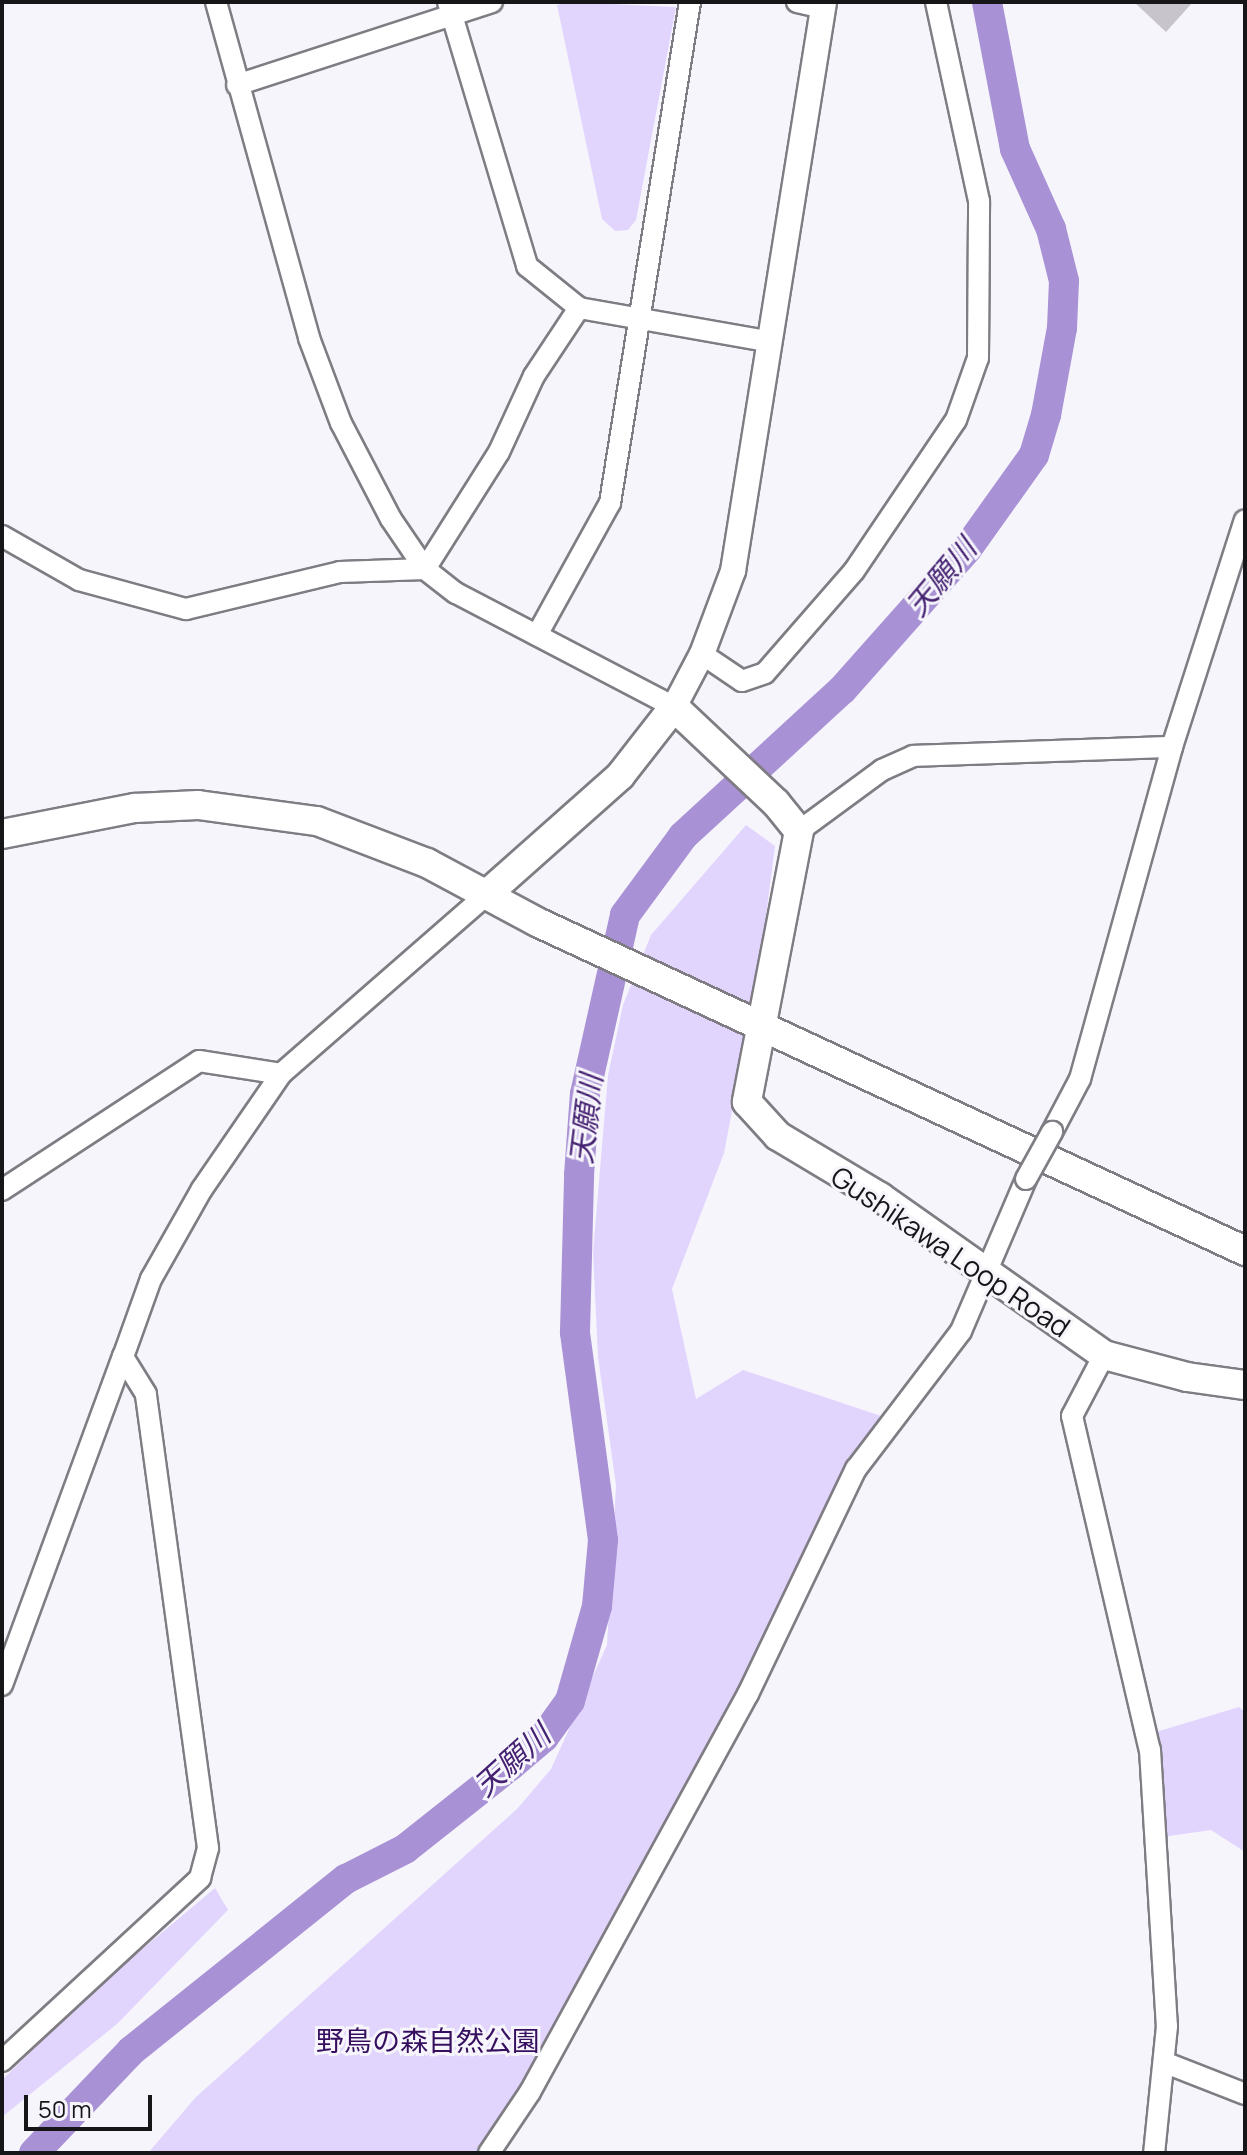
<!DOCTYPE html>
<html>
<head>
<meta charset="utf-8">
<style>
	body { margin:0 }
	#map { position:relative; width:1247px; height:2155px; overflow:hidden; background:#f7f5fc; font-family:Manrope,"Noto Sans JP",sans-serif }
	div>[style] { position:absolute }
	.green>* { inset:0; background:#e2d5fd }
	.river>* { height:30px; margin:-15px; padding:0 15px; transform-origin:15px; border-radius:15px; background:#a891d4 }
	.building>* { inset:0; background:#c7c5cb }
	.roads { filter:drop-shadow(2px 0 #7f7d83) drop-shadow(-2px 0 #7f7d83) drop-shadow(0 2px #7f7d83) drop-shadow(0 -2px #7f7d83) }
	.minor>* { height:20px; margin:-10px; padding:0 10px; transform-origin:10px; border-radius:10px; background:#fff }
	.tertiary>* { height:24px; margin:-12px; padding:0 12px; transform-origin:12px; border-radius:12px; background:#fff }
	.secondary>* { height:28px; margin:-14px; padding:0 14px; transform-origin:14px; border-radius:14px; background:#fff }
	.bridges { filter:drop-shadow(2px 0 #7f7d83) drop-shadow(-2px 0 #7f7d83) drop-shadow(0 2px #7f7d83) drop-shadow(0 -2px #7f7d83) }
	.minor-bridge>* { height:20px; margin:-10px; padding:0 10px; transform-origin:10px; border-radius:10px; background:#fff }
	span { translate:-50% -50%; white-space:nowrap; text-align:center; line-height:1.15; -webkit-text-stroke:6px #f7f5fc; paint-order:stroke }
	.street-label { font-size:28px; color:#161517 }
	.park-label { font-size:28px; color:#350e5e }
	.water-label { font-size:30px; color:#452271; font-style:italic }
	.frame { position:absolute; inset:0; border:4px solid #161517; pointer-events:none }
	.scale { position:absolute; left:24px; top:2095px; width:128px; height:36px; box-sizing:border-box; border:4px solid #161517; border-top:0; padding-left:10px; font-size:24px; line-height:28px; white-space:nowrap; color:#161517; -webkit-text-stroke:6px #f7f5fc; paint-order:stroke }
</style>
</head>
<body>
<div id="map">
	<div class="green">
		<i style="clip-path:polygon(567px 2px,676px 7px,636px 220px,628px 230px,615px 231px,602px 219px,557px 5px)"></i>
		<i style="clip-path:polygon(746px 825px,775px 846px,759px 970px,724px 1153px,672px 1289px,696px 1399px,743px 1370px,893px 1420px,748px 1694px,489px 2153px,148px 2153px,196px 2097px,518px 1808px,551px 1769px,607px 1645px,616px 1485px,598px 1357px,593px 1252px,608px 1075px,623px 1005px,651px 935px)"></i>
		<i style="clip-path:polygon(1239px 1707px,1245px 1712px,1245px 1852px,1211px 1830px,1156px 1838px,1146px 1735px)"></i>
		<i style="clip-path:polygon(215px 1888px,228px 1910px,117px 2024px,2px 2117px,2px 2080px,96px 1988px)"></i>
	</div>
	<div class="river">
		<i style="left:34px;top:2153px;width:141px;rotate:-46.4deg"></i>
		<i style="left:131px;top:2051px;width:275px;rotate:-38.7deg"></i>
		<i style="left:346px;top:1879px;width:66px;rotate:-27deg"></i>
		<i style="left:405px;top:1849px;width:135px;rotate:-38.4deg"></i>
		<i style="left:511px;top:1765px;width:43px;rotate:-40.3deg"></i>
		<i style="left:544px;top:1737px;width:44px;rotate:-54.2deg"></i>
		<i style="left:570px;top:1701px;width:99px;rotate:-74.1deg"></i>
		<i style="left:597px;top:1606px;width:66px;rotate:-84.8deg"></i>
		<i style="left:603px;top:1540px;width:210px;rotate:-97.7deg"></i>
		<i style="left:575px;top:1332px;width:157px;rotate:-88.5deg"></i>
		<i style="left:579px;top:1175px;width:81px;rotate:-85.8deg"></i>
		<i style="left:585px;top:1094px;width:183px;rotate:-77.4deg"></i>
		<i style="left:625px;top:915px;width:98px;rotate:-53.7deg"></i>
		<i style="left:683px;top:836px;width:216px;rotate:-42.6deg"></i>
		<i style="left:842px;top:690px;width:188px;rotate:-48.4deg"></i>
		<i style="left:967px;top:549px;width:115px;rotate:-54.5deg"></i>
		<i style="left:1034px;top:455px;width:42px;rotate:-73.3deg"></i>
		<i style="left:1046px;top:415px;width:88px;rotate:-79.6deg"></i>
		<i style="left:1062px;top:328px;width:47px;rotate:-87.6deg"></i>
		<i style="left:1064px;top:281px;width:54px;rotate:-104deg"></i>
		<i style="left:1051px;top:229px;width:88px;rotate:-114.2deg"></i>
		<i style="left:1015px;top:149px;width:150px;rotate:-100.8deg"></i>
	</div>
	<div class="building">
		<i style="clip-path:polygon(1134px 2px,1193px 2px,1166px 32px)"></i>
	</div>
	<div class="roads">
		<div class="minor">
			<i style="left:216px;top:2px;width:349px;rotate:74.5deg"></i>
			<i style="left:309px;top:338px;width:91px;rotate:69.4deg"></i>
			<i style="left:341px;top:423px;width:108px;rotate:62.5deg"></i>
			<i style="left:391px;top:519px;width:60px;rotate:55.8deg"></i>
			<i style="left:425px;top:569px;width:39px;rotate:38deg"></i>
			<i style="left:456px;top:593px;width:246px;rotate:27.6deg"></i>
			<i style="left:448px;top:2px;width:276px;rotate:73.3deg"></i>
			<i style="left:527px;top:266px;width:67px;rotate:38.9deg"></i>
			<i style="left:579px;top:308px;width:191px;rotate:10deg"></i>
			<i style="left:797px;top:2px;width:27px;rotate:13deg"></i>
			<i style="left:237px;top:85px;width:268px;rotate:-18deg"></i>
			<i style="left:2px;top:536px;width:89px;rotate:29.7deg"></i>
			<i style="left:79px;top:580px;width:111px;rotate:15.2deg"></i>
			<i style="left:186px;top:609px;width:158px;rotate:-13.5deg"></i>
			<i style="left:340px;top:572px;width:85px;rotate:-2deg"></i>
			<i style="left:425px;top:569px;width:138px;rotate:-57.7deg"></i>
			<i style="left:499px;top:452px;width:84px;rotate:-65.3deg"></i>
			<i style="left:534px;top:376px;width:82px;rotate:-56.5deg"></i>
			<i style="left:537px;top:635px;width:151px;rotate:-61.1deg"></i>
			<i style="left:610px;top:503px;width:507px;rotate:-80.93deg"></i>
			<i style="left:702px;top:654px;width:48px;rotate:34deg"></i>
			<i style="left:742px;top:681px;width:24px;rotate:-19deg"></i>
			<i style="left:765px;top:673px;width:135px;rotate:-48.9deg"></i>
			<i style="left:854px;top:571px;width:182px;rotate:-56deg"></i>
			<i style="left:956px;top:420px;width:66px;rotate:-70.5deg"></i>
			<i style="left:978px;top:358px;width:157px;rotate:-89.6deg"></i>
			<i style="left:979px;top:201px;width:204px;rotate:-102.2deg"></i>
			<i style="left:799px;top:831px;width:103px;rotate:-36.3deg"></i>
			<i style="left:882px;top:770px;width:34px;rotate:-24deg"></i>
			<i style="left:913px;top:756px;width:259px;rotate:-2deg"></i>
			<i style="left:1052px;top:1132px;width:60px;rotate:-62.2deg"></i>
			<i style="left:1080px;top:1079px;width:345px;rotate:-74.5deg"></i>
			<i style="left:1172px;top:747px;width:238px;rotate:-72.2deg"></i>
			<i style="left:2px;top:1190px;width:235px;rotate:-33.2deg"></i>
			<i style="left:199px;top:1061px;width:83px;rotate:9deg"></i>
			<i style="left:1104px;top:1355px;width:69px;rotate:117.7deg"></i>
			<i style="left:1072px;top:1416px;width:343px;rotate:76.9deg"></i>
			<i style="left:1150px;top:1750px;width:277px;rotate:86.5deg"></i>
			<i style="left:1167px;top:2026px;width:128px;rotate:95.8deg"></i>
			<i style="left:2px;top:1685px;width:350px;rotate:-69.8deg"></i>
			<i style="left:2px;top:2061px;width:270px;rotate:-42.7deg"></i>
			<i style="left:200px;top:1878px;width:31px;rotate:-75deg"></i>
			<i style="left:208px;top:1848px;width:458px;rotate:-97.8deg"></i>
			<i style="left:146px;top:1394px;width:44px;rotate:-121.9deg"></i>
			<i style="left:123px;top:1357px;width:83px;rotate:-70.3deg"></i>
			<i style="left:151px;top:1279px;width:103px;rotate:-60.5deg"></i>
			<i style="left:202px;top:1189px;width:140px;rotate:-55.5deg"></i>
			<i style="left:281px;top:1074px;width:272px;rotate:-41.1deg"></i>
			<i style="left:1166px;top:2063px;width:85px;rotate:21.4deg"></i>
			<i style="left:489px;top:2153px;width:73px;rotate:-56.1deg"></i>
			<i style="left:530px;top:2092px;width:454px;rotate:-61.3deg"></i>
			<i style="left:748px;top:1694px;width:250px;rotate:-64.4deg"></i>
			<i style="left:856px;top:1469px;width:173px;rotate:-52.7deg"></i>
			<i style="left:961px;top:1331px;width:165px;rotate:-66.8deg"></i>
		</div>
		<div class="tertiary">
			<i style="left:674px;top:707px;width:60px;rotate:-62.2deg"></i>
			<i style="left:702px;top:654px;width:89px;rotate:-69.5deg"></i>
			<i style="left:733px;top:571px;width:576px;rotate:-80.91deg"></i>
		</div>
		<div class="secondary">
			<i style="left:2px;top:834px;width:136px;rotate:-11.1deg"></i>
			<i style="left:135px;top:808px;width:63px;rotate:-2.7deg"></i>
			<i style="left:198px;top:805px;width:120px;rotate:7.7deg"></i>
			<i style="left:317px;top:821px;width:118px;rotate:20.9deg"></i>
			<i style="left:427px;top:863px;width:125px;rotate:28.2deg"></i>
			<i style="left:537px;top:922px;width:781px;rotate:24.92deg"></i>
			<i style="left:486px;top:895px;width:179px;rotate:-41.6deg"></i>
			<i style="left:620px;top:776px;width:88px;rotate:-52deg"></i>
			<i style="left:674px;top:707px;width:140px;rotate:43.3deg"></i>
			<i style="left:776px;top:803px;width:36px;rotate:51deg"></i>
			<i style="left:799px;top:831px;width:276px;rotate:100.9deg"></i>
			<i style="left:747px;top:1102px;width:46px;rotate:47.6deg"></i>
			<i style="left:778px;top:1136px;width:119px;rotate:30.9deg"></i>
			<i style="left:880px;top:1197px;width:274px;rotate:35.2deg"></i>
			<i style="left:1104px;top:1355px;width:86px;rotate:14.8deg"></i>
			<i style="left:1187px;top:1377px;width:59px;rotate:7.9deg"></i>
		</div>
	</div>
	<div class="bridges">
		<div class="minor-bridge">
			<i style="left:1026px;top:1179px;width:54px;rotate:-61deg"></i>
		</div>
	</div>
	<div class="street-label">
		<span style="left:951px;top:1251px;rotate:34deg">Gushikawa Loop Road</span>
	</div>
	<div class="park-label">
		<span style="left:428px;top:2040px">野鳥の森自然公園</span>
	</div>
	<div class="water-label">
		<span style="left:941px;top:577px;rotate:-50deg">天願川</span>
		<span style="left:586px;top:1119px;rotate:-83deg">天願川</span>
		<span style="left:512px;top:1760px;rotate:-42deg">天願川</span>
	</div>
	<div class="frame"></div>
	<div class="scale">50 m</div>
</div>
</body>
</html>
